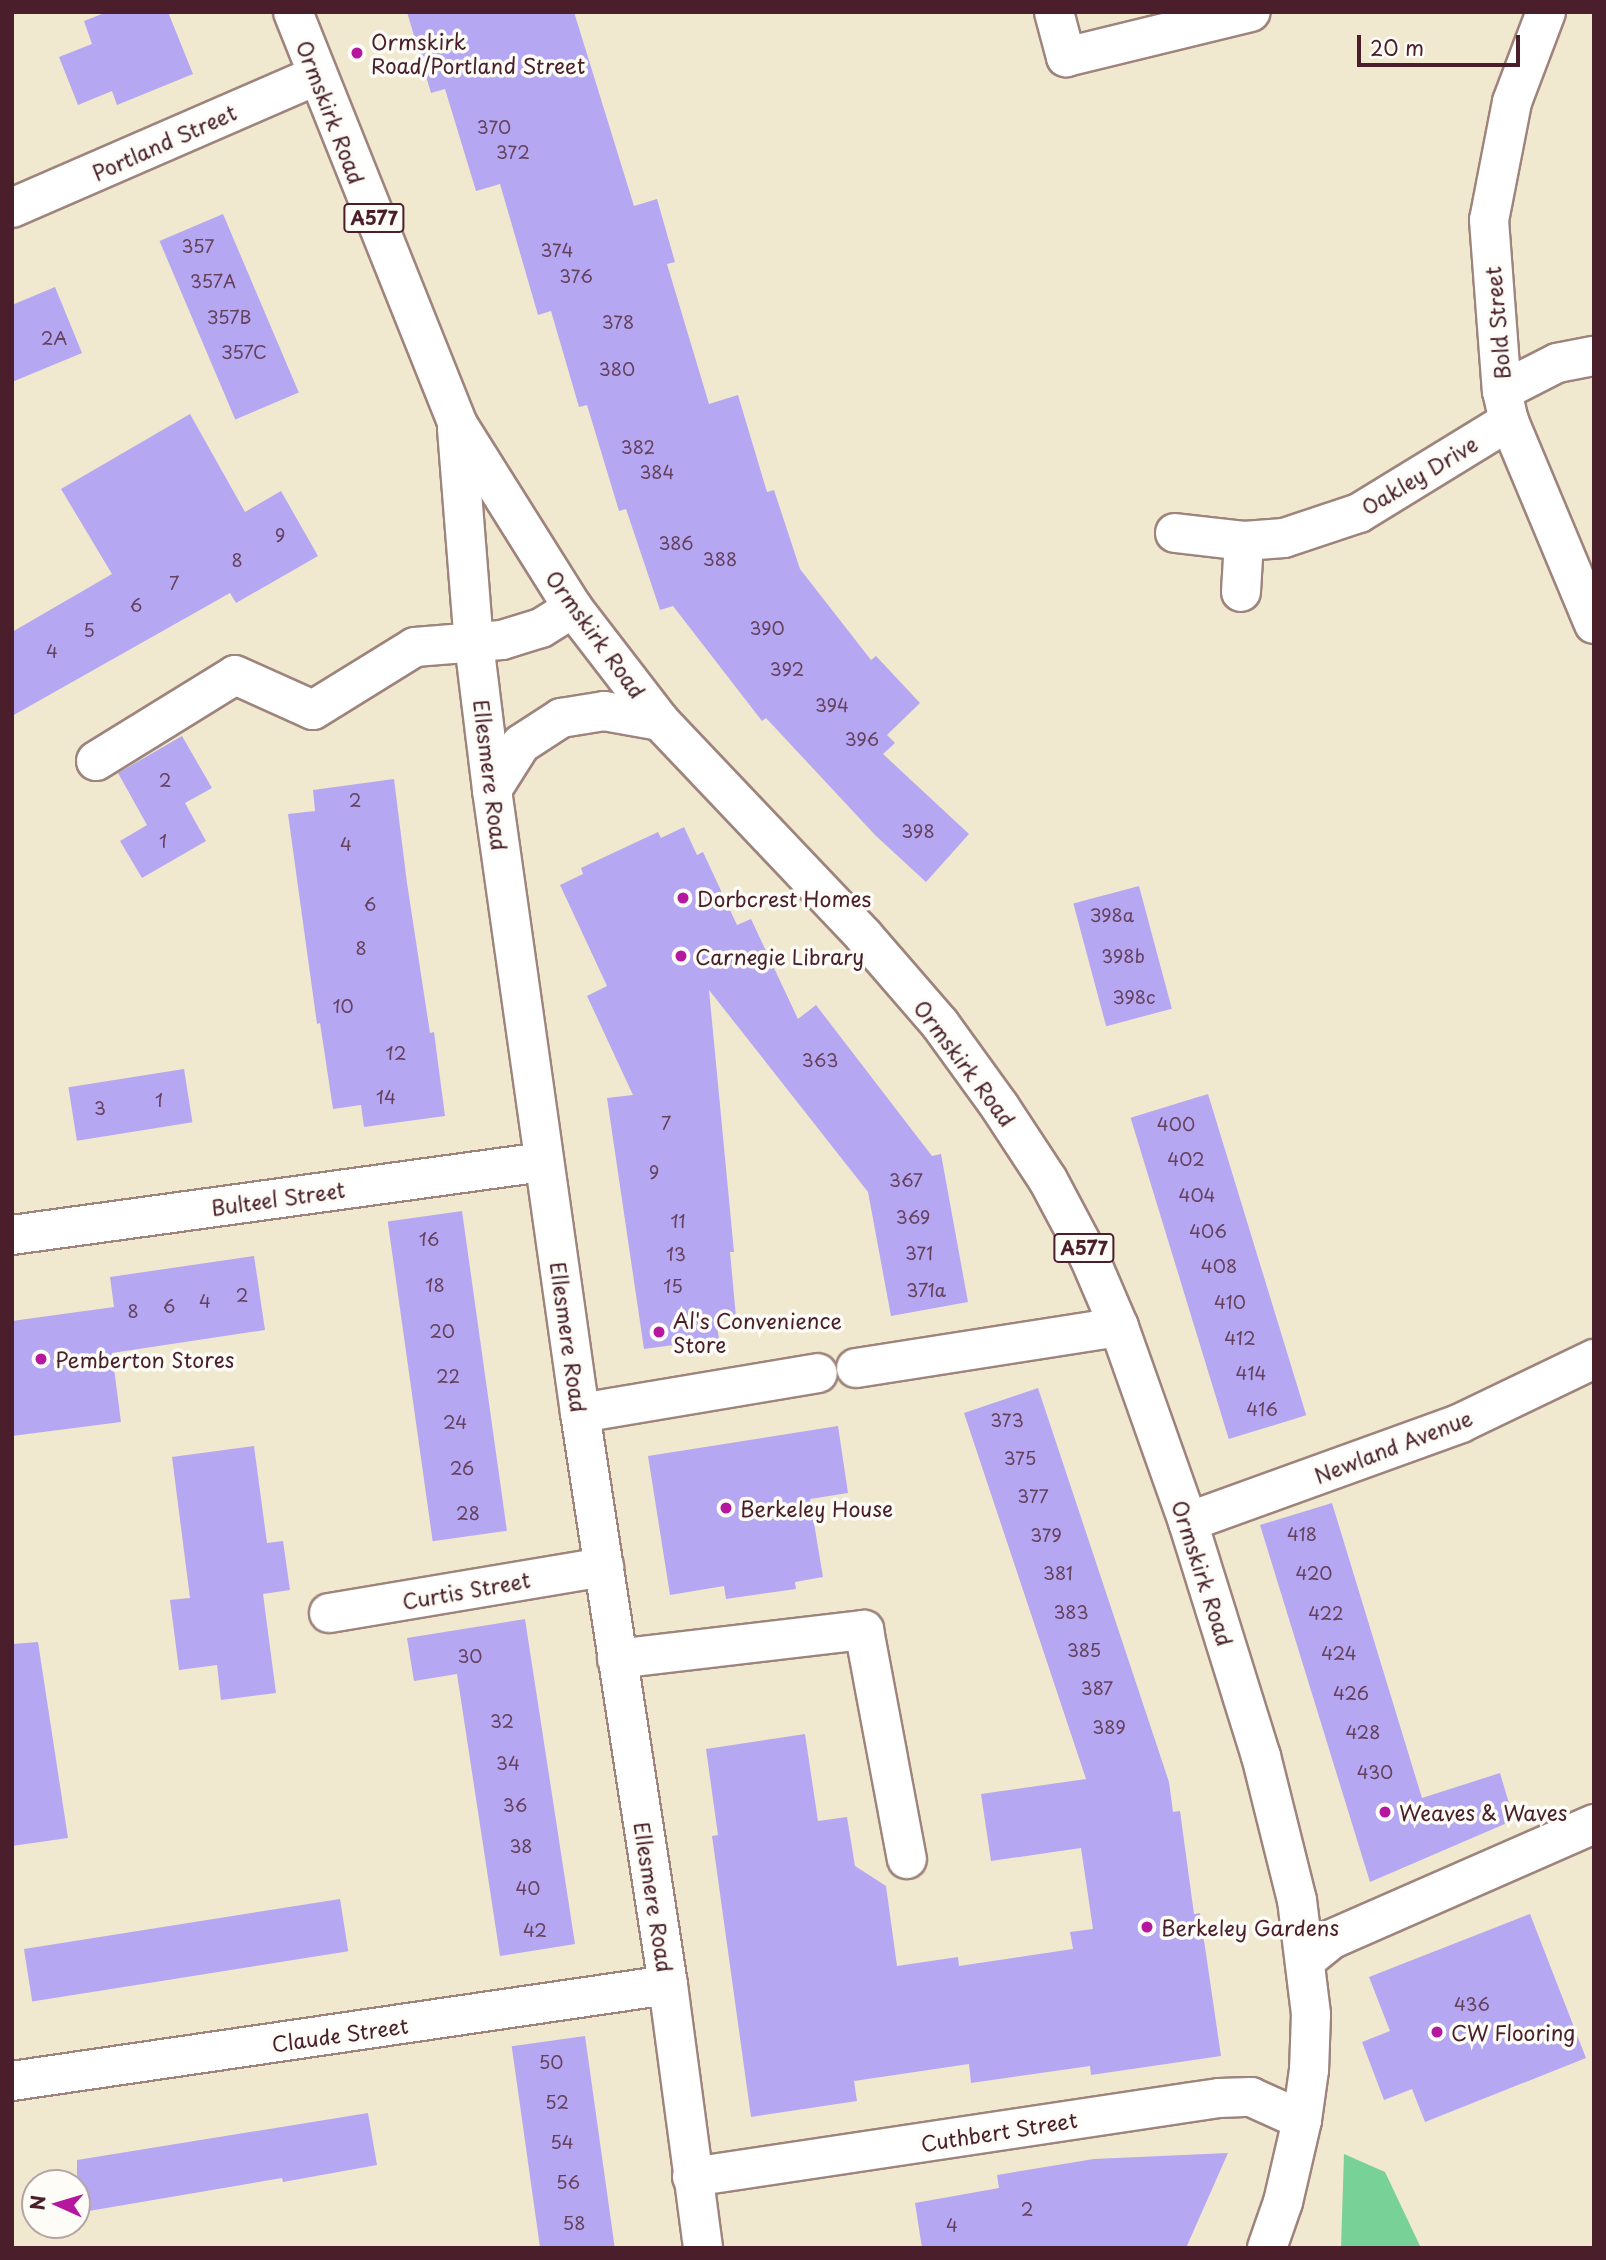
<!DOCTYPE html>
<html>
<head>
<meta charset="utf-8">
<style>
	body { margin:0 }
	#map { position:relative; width:1606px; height:2260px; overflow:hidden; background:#f1e9cf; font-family:"Playpen Sans",sans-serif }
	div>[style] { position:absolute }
	.green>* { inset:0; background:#78d196 }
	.building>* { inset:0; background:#b6a7f2; transform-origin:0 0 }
	.roads { filter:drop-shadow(2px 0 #9e847d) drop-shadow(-2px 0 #9e847d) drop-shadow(0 2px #9e847d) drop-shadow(0 -2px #9e847d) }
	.minor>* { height:38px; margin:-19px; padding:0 19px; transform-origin:19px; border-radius:19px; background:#fff }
	.highway>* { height:38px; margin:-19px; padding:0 19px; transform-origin:19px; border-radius:19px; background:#fff }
	.dots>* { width:19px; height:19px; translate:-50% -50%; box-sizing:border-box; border:4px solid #fdfcf7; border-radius:50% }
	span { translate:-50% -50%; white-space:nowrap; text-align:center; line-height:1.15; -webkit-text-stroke:7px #fdfcf7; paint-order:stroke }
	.number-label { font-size:18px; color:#65415d }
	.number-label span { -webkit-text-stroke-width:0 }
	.shield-label span { padding:2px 5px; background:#fdfcf7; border:2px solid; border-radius:5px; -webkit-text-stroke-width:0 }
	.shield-label { font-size:19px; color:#4a1f2b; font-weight:700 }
	.poi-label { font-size:21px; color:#4a1f2b }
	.left { translate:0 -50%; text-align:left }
	.street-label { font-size:21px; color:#4a1f2b }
	.frame { position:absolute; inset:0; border:14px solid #4a1f2b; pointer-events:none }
	.north { position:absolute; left:21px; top:2169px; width:70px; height:70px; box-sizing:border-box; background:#fdfcf7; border:2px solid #b5a4a5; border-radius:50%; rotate:274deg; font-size:19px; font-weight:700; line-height:28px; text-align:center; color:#4a1f2b }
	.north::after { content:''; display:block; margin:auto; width:24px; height:32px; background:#b5179e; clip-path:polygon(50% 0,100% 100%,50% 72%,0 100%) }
	.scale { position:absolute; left:1357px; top:35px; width:163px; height:32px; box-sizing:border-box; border:4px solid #4a1f2b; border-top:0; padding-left:9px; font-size:21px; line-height:24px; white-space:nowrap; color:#4a1f2b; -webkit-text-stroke:5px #fdfcf7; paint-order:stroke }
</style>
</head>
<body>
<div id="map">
	<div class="green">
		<i style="clip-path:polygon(1344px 2154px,1385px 2172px,1421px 2248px,1341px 2248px)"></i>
	</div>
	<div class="building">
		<i style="clip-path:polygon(107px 12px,168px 12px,193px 74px,117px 105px,112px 91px,78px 105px,59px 57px,92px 44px,84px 21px)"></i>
		<i style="clip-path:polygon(407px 12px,574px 12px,634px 206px,657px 199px,675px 262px,667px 264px,709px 404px,738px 395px,767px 492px,774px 490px,800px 569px,871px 660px,876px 656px,920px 703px,887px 735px,895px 743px,883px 754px,969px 834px,926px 882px,876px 836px,766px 718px,762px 721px,673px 606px,660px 610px,626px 509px,619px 511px,587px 405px,579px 407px,551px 311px,538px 315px,500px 184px,476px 191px,445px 89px,431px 93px)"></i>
		<i style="left:223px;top:214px;width:194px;height:69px;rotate:67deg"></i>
		<i style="clip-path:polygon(55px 287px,82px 353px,12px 382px,12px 305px)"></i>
		<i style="clip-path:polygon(190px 414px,245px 512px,281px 491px,318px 556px,236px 603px,230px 593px,12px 716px,12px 632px,112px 574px,61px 489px)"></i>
		<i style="clip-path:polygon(182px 736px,212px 788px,185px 803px,206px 841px,142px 878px,120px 841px,147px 825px,118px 773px)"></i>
		<i style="clip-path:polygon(394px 779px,407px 883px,430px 1033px,434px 1032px,445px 1116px,364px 1127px,361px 1105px,333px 1109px,320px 1023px,317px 1024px,288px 814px,315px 811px,313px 790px)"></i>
		<i style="clip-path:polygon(684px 827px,697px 855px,703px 852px,737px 925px,751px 919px,798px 1019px,816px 1005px,932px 1156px,941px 1154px,968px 1302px,891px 1316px,868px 1192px,709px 990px,734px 1252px,730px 1252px,736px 1317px,716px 1320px,719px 1339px,644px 1349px,607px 1098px,633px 1095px,587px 996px,607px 986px,560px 885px,583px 874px,581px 868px,658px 832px,661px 838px)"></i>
		<i style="left:1139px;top:886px;width:127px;height:68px;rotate:75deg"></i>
		<i style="left:184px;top:1069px;width:54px;height:117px;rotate:81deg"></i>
		<i style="left:1208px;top:1094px;width:336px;height:81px;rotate:73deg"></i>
		<i style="left:462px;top:1211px;width:323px;height:75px;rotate:82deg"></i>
		<i style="clip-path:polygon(254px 1256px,265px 1330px,112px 1353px,121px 1422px,12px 1436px,12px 1321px,114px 1307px,110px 1277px)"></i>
		<i style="clip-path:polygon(1038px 1388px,1169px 1782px,1173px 1812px,1180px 1811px,1194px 1914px,1200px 1913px,1221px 2056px,1091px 2075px,1090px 2066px,971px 2083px,969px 2064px,854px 2081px,857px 2101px,751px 2117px,712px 1836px,718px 1835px,706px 1749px,805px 1734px,818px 1821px,847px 1817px,855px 1866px,886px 1886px,897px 1966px,958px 1957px,959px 1966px,1073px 1949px,1070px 1932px,1093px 1929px,1081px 1848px,991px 1861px,981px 1794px,1086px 1779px,964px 1413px)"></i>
		<i style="clip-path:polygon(838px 1426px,848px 1493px,810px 1499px,823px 1577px,795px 1582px,796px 1589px,726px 1599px,724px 1586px,670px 1595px,648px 1456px)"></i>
		<i style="clip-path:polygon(254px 1446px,267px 1543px,283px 1541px,290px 1590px,263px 1594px,276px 1693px,221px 1700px,217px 1665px,179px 1670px,170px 1600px,190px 1598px,172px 1457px)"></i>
		<i style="clip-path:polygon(1332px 1503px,1422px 1798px,1500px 1773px,1514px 1820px,1370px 1882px,1260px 1525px)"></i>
		<i style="clip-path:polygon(525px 1619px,575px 1944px,500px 1956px,457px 1674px,414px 1681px,407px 1638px)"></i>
		<i style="clip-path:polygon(38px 1642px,68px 1838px,12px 1846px,12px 1644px)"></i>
		<i style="left:340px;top:1899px;width:53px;height:320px;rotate:81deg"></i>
		<i style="clip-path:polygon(1530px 1914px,1586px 2058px,1425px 2122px,1412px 2089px,1384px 2100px,1362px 2042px,1390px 2031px,1369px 1977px)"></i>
		<i style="left:585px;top:2036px;width:214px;height:74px;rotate:82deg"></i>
		<i style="clip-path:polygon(368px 2113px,377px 2165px,283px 2182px,282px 2178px,77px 2213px,77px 2160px)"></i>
		<i style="clip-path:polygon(1228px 2153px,1186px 2248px,922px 2248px,915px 2203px,999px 2188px,997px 2175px,1094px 2159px)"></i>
	</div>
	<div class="roads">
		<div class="minor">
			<i style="left:1054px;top:12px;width:47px;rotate:75.1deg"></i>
			<i style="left:1066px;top:57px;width:190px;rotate:-13.7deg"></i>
			<i style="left:1546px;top:12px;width:96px;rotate:110.7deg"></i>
			<i style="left:1512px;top:102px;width:120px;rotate:101deg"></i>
			<i style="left:1489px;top:220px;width:171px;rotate:85.7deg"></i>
			<i style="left:1502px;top:391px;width:31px;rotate:77deg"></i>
			<i style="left:1509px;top:421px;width:220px;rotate:67.3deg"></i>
			<i style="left:12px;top:208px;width:331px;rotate:-23.5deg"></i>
			<i style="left:1502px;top:391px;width:62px;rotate:-27deg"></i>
			<i style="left:1557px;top:363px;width:38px;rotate:-11deg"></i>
			<i style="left:1175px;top:533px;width:69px;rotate:6.6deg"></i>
			<i style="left:1244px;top:541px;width:51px;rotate:93.4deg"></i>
			<i style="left:1244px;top:541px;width:40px;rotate:-4.3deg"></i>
			<i style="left:1284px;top:538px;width:79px;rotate:-18.4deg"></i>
			<i style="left:1359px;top:513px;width:176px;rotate:-31.5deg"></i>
			<i style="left:96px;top:761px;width:163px;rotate:-31.7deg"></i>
			<i style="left:235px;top:675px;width:85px;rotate:24.2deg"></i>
			<i style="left:313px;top:710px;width:120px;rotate:-31.7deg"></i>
			<i style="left:415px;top:647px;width:87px;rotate:-4.6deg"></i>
			<i style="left:502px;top:640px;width:41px;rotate:-17.1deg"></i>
			<i style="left:541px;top:628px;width:38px;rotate:-32deg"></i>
			<i style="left:12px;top:1235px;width:536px;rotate:-7.83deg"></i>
			<i style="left:856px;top:1368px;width:266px;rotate:-8.9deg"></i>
			<i style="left:580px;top:1413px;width:241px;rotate:-9.5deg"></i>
			<i style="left:1188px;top:1522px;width:290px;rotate:-19.9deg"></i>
			<i style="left:1461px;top:1423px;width:148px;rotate:-25.7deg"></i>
			<i style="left:329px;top:1613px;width:279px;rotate:-9.5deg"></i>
			<i style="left:617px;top:1659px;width:249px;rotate:-6.7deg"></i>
			<i style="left:864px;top:1630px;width:233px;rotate:79.4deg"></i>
			<i style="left:1306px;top:1960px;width:33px;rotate:-39deg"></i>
			<i style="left:1332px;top:1939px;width:286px;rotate:-23.7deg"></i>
			<i style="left:12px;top:2081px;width:663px;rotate:-8.33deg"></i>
			<i style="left:692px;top:2177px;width:533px;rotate:-8.53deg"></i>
			<i style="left:1219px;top:2098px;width:32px;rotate:-2deg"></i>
			<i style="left:1251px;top:2097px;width:56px;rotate:24.3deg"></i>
		</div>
		<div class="highway">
			<i style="left:293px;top:12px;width:443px;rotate:68.2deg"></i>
			<i style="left:457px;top:423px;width:218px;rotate:57.9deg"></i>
			<i style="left:573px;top:608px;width:143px;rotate:52.4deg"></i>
			<i style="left:660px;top:721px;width:295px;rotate:46.5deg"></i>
			<i style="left:863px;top:935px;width:118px;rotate:49.1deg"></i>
			<i style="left:940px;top:1024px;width:102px;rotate:54.1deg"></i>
			<i style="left:1000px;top:1107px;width:87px;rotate:56.7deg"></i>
			<i style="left:1048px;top:1180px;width:87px;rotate:62deg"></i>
			<i style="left:1089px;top:1257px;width:76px;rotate:66.8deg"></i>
			<i style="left:1119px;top:1327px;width:207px;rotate:70.5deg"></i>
			<i style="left:1188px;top:1522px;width:245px;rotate:72.7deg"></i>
			<i style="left:1261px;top:1756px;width:148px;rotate:76deg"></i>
			<i style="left:1297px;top:1900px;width:115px;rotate:83deg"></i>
			<i style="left:1311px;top:2014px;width:56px;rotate:92deg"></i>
			<i style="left:1309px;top:2070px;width:50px;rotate:98deg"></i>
			<i style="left:1302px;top:2120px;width:84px;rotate:103deg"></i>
			<i style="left:1283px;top:2202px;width:49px;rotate:109.2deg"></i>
			<i style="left:457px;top:429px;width:215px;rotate:85.5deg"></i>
			<i style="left:474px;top:643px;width:148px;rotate:83deg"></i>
			<i style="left:492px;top:790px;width:629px;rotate:81.96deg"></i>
			<i style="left:580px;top:1413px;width:579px;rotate:81.25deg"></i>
			<i style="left:668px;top:1985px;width:265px;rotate:82.4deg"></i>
			<i style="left:492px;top:790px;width:54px;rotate:-57.8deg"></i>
			<i style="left:521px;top:744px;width:48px;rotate:-33deg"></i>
			<i style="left:561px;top:718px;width:44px;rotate:-9.2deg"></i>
			<i style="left:604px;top:711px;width:57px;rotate:10.1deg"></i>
		</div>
	</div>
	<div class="dots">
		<i style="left:357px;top:53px;background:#b5179e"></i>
		<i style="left:683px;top:898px;background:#b5179e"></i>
		<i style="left:681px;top:956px;background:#b5179e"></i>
		<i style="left:659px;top:1332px;background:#b5179e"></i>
		<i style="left:41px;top:1359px;background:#b5179e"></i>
		<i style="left:726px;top:1508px;background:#b5179e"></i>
		<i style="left:1385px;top:1812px;background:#b5179e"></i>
		<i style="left:1147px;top:1927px;background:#b5179e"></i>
		<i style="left:1437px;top:2032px;background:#b5179e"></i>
	</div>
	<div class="number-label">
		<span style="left:494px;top:127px">370</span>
		<span style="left:513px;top:152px">372</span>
		<span style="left:198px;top:246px">357</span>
		<span style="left:557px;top:250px">374</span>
		<span style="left:576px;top:276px">376</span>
		<span style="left:213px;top:281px">357A</span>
		<span style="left:229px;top:317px">357B</span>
		<span style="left:618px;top:322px">378</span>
		<span style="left:54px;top:338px">2A</span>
		<span style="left:244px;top:352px">357C</span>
		<span style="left:617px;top:369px">380</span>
		<span style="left:638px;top:447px">382</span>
		<span style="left:657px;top:472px">384</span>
		<span style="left:280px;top:535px">9</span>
		<span style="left:676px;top:543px">386</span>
		<span style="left:720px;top:559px">388</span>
		<span style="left:237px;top:560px">8</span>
		<span style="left:174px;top:583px">7</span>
		<span style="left:136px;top:605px">6</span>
		<span style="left:767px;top:628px">390</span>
		<span style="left:89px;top:630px">5</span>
		<span style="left:52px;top:651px">4</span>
		<span style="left:787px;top:669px">392</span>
		<span style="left:832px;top:705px">394</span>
		<span style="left:862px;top:739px">396</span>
		<span style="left:165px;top:780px">2</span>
		<span style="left:355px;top:800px">2</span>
		<span style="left:918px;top:831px">398</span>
		<span style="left:163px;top:841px">1</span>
		<span style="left:346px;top:844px">4</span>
		<span style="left:370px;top:904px">6</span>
		<span style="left:1112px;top:915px">398a</span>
		<span style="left:361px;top:948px">8</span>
		<span style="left:1123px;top:956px">398b</span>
		<span style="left:1134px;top:997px">398c</span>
		<span style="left:343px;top:1006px">10</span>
		<span style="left:396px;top:1053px">12</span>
		<span style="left:820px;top:1060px">363</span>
		<span style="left:386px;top:1097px">14</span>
		<span style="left:159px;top:1100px">1</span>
		<span style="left:100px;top:1108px">3</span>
		<span style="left:666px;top:1123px">7</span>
		<span style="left:1176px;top:1124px">400</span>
		<span style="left:1186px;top:1159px">402</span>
		<span style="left:654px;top:1172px">9</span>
		<span style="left:906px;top:1180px">367</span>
		<span style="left:1197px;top:1195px">404</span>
		<span style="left:913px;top:1217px">369</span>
		<span style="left:678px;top:1221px">11</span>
		<span style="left:1208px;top:1231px">406</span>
		<span style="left:429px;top:1239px">16</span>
		<span style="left:919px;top:1253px">371</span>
		<span style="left:676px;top:1254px">13</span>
		<span style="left:1219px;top:1266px">408</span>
		<span style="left:435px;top:1285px">18</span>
		<span style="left:673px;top:1286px">15</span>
		<span style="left:926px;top:1290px">371a</span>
		<span style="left:242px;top:1295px">2</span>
		<span style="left:205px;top:1301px">4</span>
		<span style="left:1230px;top:1302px">410</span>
		<span style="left:169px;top:1306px">6</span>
		<span style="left:133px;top:1311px">8</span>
		<span style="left:442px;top:1331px">20</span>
		<span style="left:1240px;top:1338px">412</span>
		<span style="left:1251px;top:1373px">414</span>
		<span style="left:448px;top:1376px">22</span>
		<span style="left:1262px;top:1409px">416</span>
		<span style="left:1007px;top:1420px">373</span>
		<span style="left:455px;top:1422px">24</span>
		<span style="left:1020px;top:1458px">375</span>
		<span style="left:462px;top:1468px">26</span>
		<span style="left:1033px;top:1496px">377</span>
		<span style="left:468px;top:1513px">28</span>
		<span style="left:1302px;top:1534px">418</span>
		<span style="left:1046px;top:1535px">379</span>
		<span style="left:1058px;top:1573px">381</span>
		<span style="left:1314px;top:1573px">420</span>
		<span style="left:1071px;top:1612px">383</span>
		<span style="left:1326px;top:1613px">422</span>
		<span style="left:1084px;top:1650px">385</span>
		<span style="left:1339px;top:1653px">424</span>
		<span style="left:470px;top:1656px">30</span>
		<span style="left:1097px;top:1688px">387</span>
		<span style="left:1351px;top:1693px">426</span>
		<span style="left:502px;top:1721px">32</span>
		<span style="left:1109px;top:1727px">389</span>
		<span style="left:1363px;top:1732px">428</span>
		<span style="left:508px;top:1763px">34</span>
		<span style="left:1375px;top:1772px">430</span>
		<span style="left:515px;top:1805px">36</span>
		<span style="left:521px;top:1846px">38</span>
		<span style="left:528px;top:1888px">40</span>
		<span style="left:535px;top:1930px">42</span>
		<span style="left:1472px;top:2004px">436</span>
		<span style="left:551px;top:2062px">50</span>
		<span style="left:557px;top:2102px">52</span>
		<span style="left:562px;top:2142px">54</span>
		<span style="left:568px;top:2182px">56</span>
		<span style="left:1027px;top:2209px">2</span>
		<span style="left:574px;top:2223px">58</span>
		<span style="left:952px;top:2225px">4</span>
	</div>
	<div class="shield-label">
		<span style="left:374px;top:218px">A577</span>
		<span style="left:1084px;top:1248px">A577</span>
	</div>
	<div class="poi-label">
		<span class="left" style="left:371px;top:53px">Ormskirk<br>Road/Portland Street</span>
		<span class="left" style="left:697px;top:898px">Dorbcrest Homes</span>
		<span class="left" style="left:695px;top:956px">Carnegie Library</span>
		<span class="left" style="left:673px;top:1332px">Al's Convenience<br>Store</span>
		<span class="left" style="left:55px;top:1359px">Pemberton Stores</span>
		<span class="left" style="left:740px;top:1508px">Berkeley House</span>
		<span class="left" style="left:1399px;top:1812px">Weaves &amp; Waves</span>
		<span class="left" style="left:1161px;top:1927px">Berkeley Gardens</span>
		<span class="left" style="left:1451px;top:2032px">CW Flooring</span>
	</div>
	<div class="street-label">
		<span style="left:331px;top:112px;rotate:69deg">Ormskirk Road</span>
		<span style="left:164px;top:142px;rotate:-24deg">Portland Street</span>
		<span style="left:1497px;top:323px;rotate:-95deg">Bold Street</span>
		<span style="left:1419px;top:475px;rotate:-31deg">Oakley Drive</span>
		<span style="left:596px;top:634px;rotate:54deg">Ormskirk Road</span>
		<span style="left:491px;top:775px;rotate:83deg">Ellesmere Road</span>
		<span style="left:965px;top:1063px;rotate:53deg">Ormskirk Road</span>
		<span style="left:278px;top:1198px;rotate:-8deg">Bulteel Street</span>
		<span style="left:569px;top:1337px;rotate:82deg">Ellesmere Road</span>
		<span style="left:1393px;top:1446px;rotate:-21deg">Newland Avenue</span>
		<span style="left:1203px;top:1573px;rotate:72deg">Ormskirk Road</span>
		<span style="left:466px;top:1590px;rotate:-10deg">Curtis Street</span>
		<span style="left:654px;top:1897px;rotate:81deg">Ellesmere Road</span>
		<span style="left:340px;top:2034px;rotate:-8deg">Claude Street</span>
		<span style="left:999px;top:2131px;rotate:-9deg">Cuthbert Street</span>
	</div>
	<div class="frame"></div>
	<div class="north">N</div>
	<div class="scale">20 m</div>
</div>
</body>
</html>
